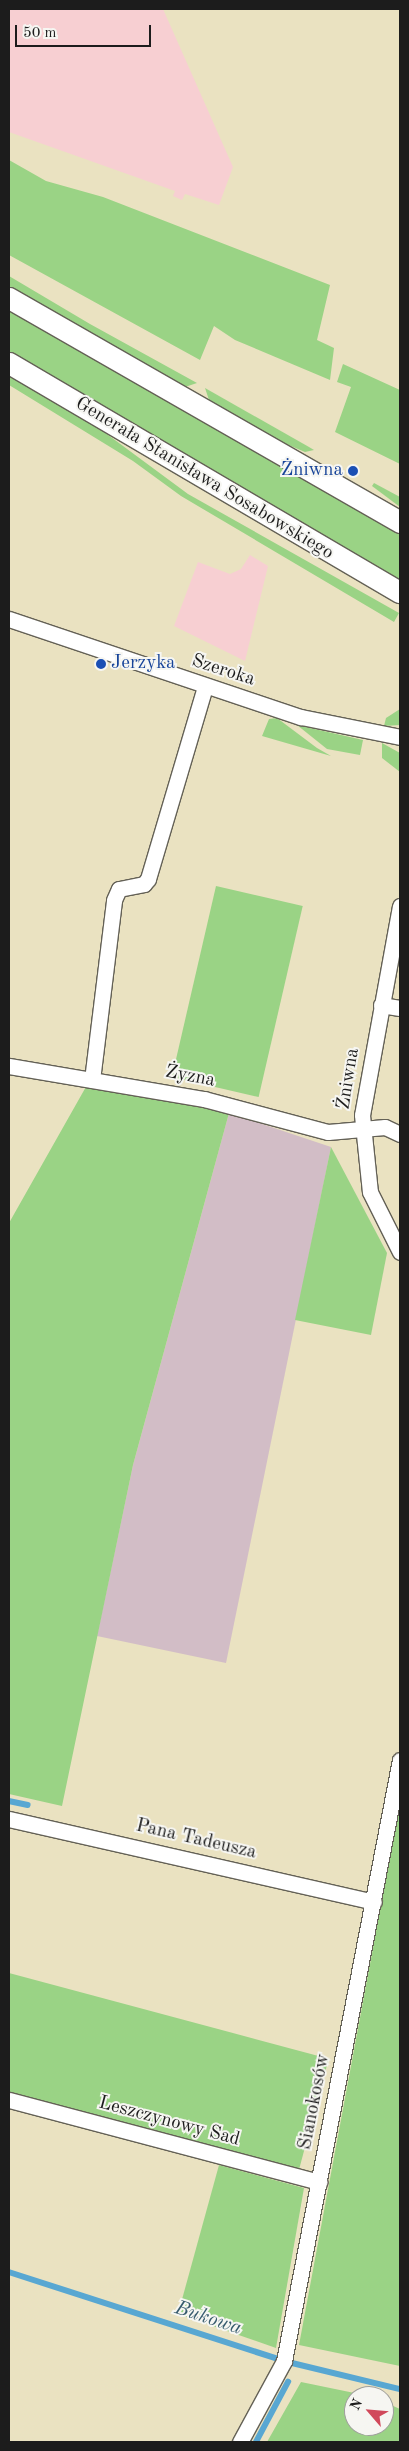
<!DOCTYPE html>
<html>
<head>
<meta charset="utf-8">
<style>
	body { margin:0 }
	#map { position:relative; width:409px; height:2451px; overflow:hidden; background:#eae2c1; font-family:"Old Standard TT",serif }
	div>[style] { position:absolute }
	.built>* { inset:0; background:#f7cfd2 }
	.industrial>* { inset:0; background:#d2bdc6 }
	.green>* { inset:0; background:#9ad385; transform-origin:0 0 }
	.stream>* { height:5.5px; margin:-2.75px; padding:0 2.75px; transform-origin:2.75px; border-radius:2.75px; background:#58a7d2 }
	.roads { filter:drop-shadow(1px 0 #646156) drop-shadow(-1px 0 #646156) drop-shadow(0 1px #646156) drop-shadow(0 -1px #646156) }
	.minor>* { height:15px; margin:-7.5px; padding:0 7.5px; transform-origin:7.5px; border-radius:7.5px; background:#fff }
	.secondary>* { height:21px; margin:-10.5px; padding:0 10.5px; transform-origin:10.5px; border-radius:10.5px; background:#fff }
	.dots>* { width:14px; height:14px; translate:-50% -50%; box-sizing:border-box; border:2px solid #f6f6f2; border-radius:50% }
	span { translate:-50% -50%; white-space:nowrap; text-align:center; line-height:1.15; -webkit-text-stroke:4px #f6f6f2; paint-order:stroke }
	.transit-label { font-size:19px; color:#164399 }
	.right { translate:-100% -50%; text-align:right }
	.left { translate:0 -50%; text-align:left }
	.street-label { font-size:19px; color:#1c1c1c }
	.water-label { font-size:20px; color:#375b6e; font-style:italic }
	.frame { position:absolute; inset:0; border:10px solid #1c1c1c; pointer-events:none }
	.north { position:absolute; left:344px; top:2386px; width:50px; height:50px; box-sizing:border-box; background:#f6f6f2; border:1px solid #9f9f9c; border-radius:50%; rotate:297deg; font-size:14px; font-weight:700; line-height:20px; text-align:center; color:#1c1c1c }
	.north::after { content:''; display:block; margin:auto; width:18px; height:22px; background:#d1495b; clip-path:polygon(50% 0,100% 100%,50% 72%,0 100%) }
	.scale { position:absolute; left:15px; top:25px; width:136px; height:22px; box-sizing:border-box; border:2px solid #1c1c1c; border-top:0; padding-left:6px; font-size:15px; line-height:18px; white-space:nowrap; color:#1c1c1c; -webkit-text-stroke:4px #f6f6f2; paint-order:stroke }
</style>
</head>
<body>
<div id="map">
	<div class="built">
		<i style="clip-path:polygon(9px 9px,163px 9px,233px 167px,219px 205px,185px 194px,182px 200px,173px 196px,175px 191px,9px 132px)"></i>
		<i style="clip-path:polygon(250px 555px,268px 566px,245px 661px,174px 626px,198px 562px,230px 574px,241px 569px)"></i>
	</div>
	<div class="industrial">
		<i style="clip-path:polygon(229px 1113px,331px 1147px,226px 1663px,97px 1636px,133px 1465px)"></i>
	</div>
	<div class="green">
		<i style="clip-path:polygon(9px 160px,46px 181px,103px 197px,330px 285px,317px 340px,334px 348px,330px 380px,235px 340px,214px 326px,200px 360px,9px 255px)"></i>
		<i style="clip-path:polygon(9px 276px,90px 324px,197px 383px,185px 387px,86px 332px,9px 287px)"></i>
		<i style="clip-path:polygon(9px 310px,400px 533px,400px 582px,9px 352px)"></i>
		<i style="clip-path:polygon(343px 364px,400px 390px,400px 464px,335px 432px,351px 387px,337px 382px)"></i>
		<i style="clip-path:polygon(9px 374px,100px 429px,188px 494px,399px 613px,394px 622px,181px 496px,133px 461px,9px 385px)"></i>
		<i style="clip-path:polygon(205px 388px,309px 447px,314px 450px,305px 452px,279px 441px,209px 400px)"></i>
		<i style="clip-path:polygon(374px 483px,400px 497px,400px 507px,372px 486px)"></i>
		<i style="clip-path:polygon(400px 709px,400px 725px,384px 726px,386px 718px)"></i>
		<i style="clip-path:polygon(277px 718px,317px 748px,331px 756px,262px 736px,269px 719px)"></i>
		<i style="clip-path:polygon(297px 725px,363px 740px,360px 755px,327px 749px)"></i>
		<i style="clip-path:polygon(382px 743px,400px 753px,400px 772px,382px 758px)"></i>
		<i style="left:216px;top:886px;width:89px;height:196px;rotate:13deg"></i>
		<i style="clip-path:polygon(87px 1085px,229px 1113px,133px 1465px,62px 1806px,9px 1794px,9px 1223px)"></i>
		<i style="clip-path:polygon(331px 1147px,387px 1253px,371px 1335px,295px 1320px)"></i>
		<i style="clip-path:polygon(400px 1803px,400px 2366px,299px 2345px)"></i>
		<i style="left:9px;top:1973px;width:331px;height:118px;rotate:15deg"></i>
		<i style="clip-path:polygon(219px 2165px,304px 2188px,276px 2348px,178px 2314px)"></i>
		<i style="clip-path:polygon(301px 2382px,369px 2396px,354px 2396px,354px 2426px,384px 2426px,384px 2402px,400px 2409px,400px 2442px,267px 2442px)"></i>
	</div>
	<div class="stream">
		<i style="left:9px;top:1801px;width:19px;rotate:12deg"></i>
		<i style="left:9px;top:2272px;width:289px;rotate:17.9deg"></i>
		<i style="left:284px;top:2361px;width:119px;rotate:13.6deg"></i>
		<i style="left:256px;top:2442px;width:68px;rotate:-61.9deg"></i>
	</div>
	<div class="roads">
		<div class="minor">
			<i style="left:9px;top:619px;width:308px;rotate:18.6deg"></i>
			<i style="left:301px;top:717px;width:101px;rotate:11.4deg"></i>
			<i style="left:400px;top:906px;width:212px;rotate:100.3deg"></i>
			<i style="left:362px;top:1115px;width:77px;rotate:84.1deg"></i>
			<i style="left:370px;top:1192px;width:67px;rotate:63.4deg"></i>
			<i style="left:381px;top:1005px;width:19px;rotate:9deg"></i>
			<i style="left:9px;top:1066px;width:198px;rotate:9.6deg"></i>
			<i style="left:204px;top:1099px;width:128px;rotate:14.9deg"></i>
			<i style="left:328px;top:1132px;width:57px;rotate:-5deg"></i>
			<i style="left:385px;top:1127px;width:17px;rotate:25deg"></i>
			<i style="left:92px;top:1080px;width:181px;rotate:-83deg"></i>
			<i style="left:114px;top:900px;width:12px;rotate:-66deg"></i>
			<i style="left:119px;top:889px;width:25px;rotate:-11deg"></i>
			<i style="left:144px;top:884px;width:6px;rotate:-51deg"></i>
			<i style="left:148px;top:879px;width:201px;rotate:-73.5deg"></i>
			<i style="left:9px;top:1819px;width:374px;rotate:12.8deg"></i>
			<i style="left:9px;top:2100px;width:321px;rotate:14.8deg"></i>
			<i style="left:240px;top:2442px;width:92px;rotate:-61.5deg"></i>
			<i style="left:284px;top:2361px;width:612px;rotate:-79.08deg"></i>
		</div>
		<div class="secondary">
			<i style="left:9px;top:298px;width:451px;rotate:29.8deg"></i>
			<i style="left:9px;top:363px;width:453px;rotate:30.4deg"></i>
		</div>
	</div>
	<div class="dots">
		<i style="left:353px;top:471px;background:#1a4fb4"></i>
		<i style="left:101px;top:664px;background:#1a4fb4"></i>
	</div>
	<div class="transit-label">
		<span class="right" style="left:343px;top:471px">Żniwna</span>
		<span class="left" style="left:111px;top:664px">Jerzyka</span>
	</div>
	<div class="street-label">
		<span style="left:204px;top:479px;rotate:31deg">Generała Stanisława Sosabowskiego</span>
		<span style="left:223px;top:671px;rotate:18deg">Szeroka</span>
		<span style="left:190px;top:1077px;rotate:11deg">Żyzna</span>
		<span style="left:349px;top:1079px;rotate:-81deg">Żniwna</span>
		<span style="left:196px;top:1840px;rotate:13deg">Pana Tadeusza</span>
		<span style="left:315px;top:2102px;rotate:-79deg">Sianokosów</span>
		<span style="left:169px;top:2122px;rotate:15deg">Leszczynowy Sad</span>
	</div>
	<div class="water-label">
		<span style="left:208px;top:2319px;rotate:18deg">Bukowa</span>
	</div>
	<div class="frame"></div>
	<div class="north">N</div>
	<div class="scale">50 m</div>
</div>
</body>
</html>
